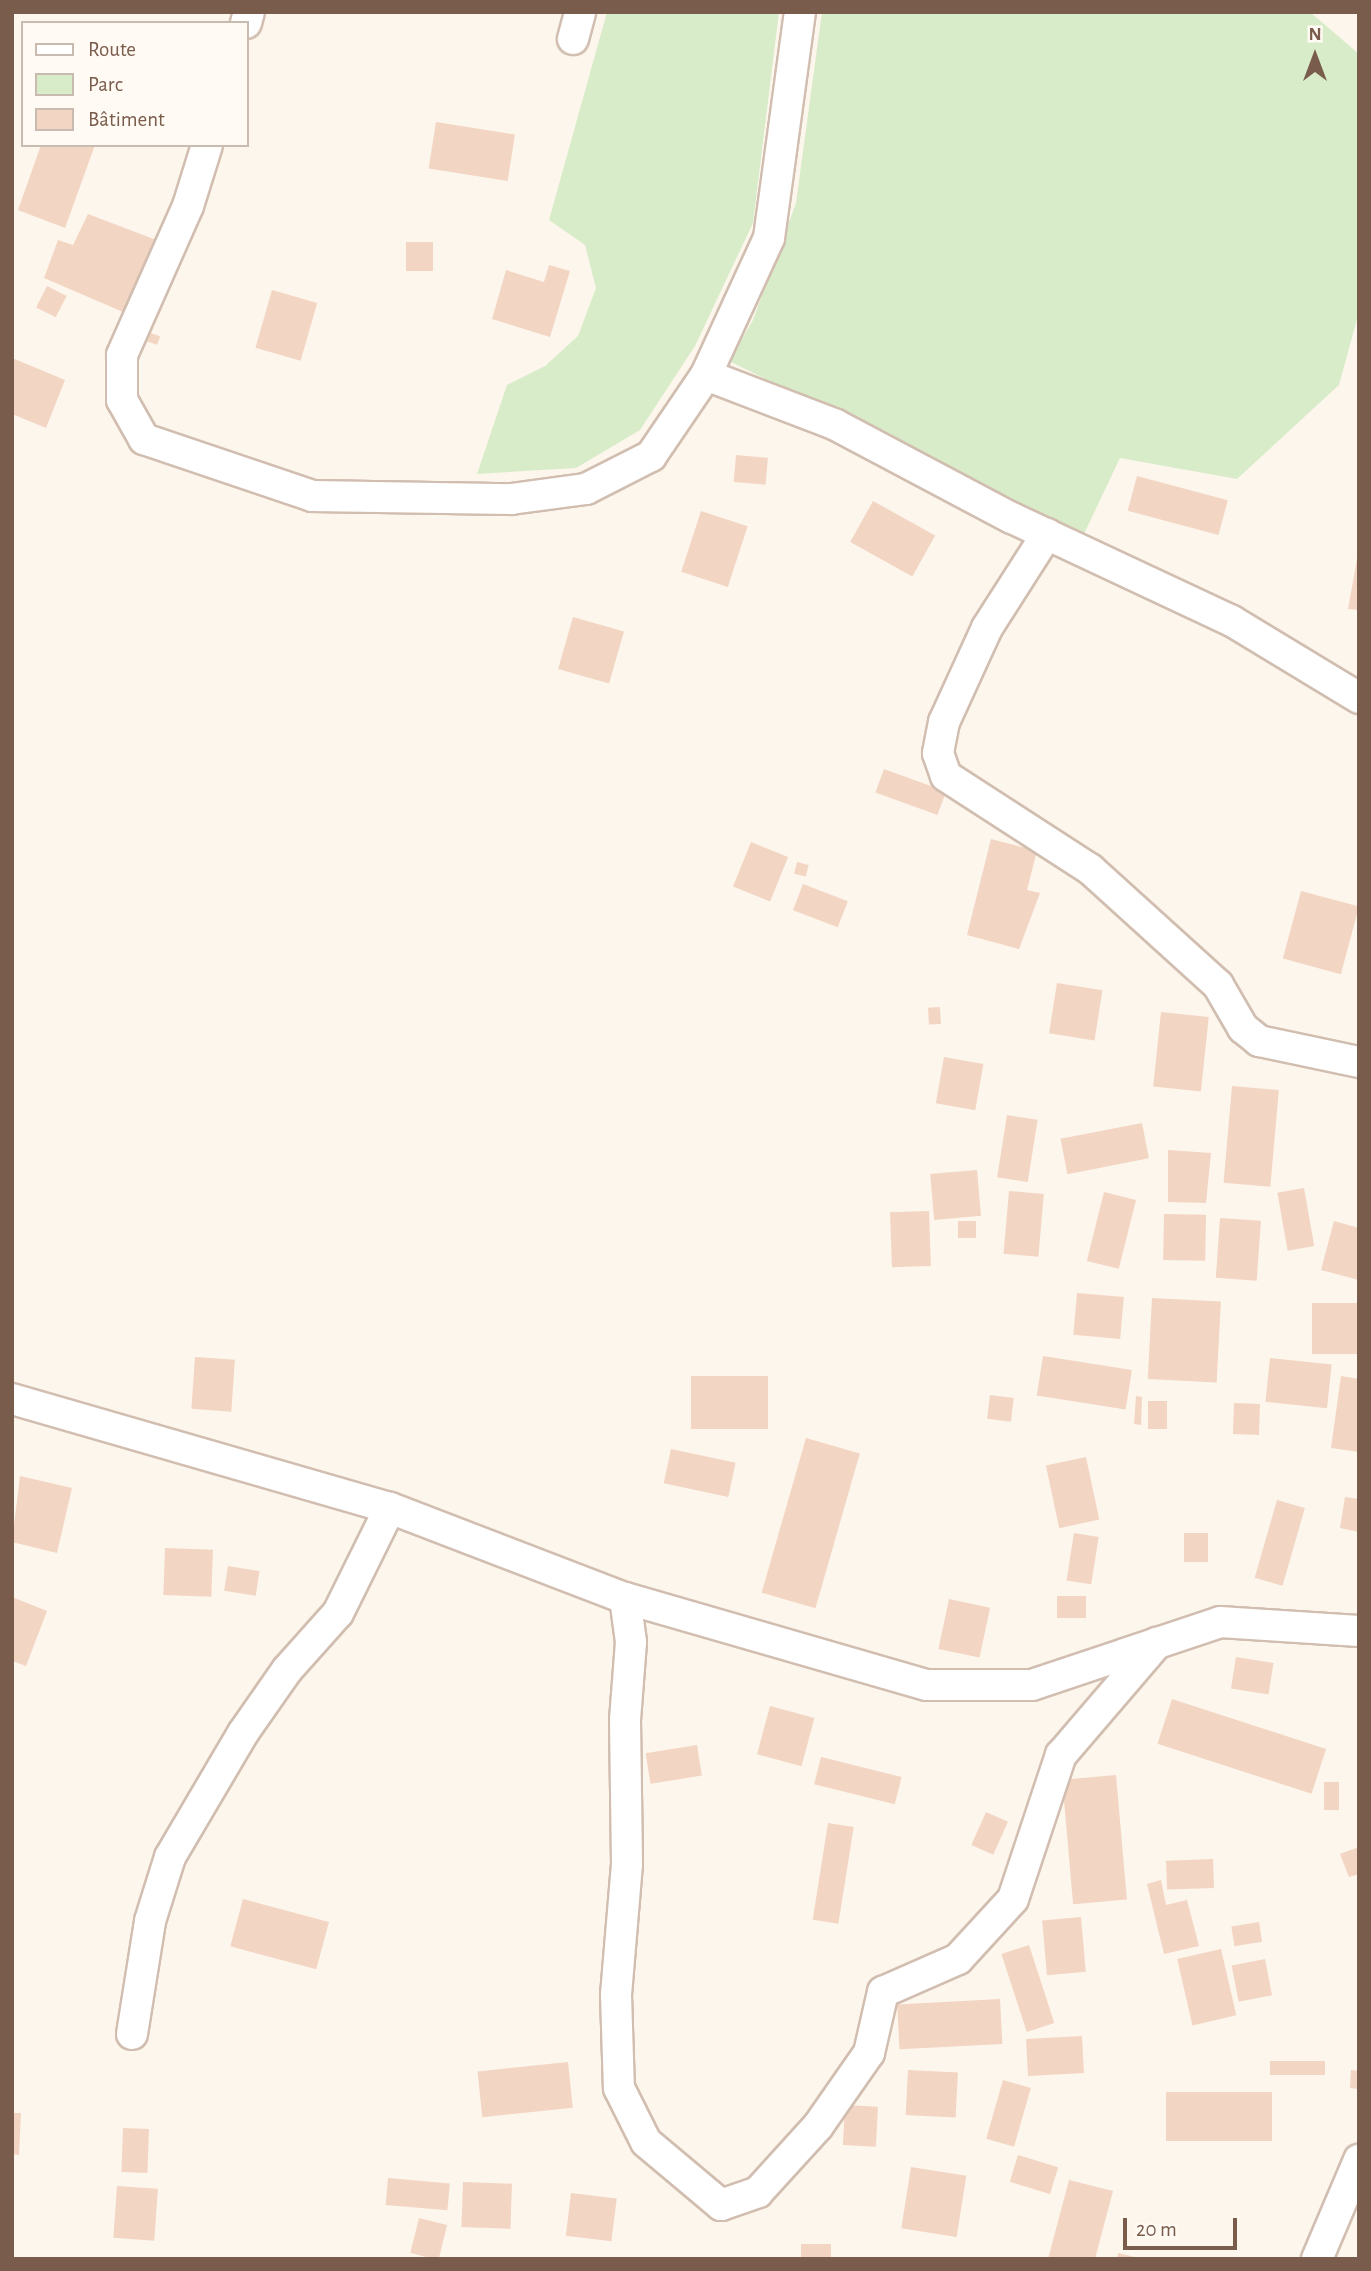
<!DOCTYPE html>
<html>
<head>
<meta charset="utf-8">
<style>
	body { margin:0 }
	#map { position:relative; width:1371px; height:2271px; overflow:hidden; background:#fdf6ec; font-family:"Alegreya Sans",sans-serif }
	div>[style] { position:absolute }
	.green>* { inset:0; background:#d8ecc9 }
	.building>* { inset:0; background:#f3d5c3; transform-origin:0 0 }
	.roads { filter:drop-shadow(2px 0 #d1beb0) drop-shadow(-2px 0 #d1beb0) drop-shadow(0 2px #d1beb0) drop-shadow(0 -2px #d1beb0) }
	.minor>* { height:30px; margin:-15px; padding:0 15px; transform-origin:15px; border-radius:15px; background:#fff }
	span { translate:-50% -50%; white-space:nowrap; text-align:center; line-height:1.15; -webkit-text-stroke:7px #fffaf3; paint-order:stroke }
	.frame { position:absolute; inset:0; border:14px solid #7a5c4d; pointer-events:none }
	.legend { position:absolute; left:21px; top:21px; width:228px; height:126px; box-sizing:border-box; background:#fffaf3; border:2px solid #cabbb1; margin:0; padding:9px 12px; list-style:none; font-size:21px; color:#7a5c4d }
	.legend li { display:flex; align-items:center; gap:14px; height:35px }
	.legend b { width:35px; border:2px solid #cabbb1 }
	.north { position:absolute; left:1280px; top:21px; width:70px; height:70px; -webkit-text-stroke:5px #fffaf3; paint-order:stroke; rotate:0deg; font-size:19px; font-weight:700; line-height:28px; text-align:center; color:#7a5c4d }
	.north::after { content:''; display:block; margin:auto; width:24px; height:32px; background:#7a5c4d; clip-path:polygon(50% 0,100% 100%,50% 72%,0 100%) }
	.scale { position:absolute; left:1123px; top:2218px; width:114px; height:32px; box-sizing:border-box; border:4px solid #7a5c4d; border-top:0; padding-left:9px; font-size:21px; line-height:24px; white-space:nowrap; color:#7a5c4d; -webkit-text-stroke:5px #fffaf3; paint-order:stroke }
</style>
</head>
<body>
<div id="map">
	<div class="green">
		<i style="clip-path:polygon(607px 12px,779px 12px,753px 223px,695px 346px,640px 430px,576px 468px,477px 474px,507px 385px,545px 366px,578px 336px,596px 288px,585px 245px,549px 220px)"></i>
		<i style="clip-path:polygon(822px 12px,1310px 12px,1359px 54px,1359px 312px,1339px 385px,1237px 479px,1120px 458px,1083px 536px,729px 361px,753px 320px,796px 203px)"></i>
	</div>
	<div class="building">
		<i style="left:436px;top:122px;width:80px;height:47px;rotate:9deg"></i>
		<i style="clip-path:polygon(41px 145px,95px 145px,65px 228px,18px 210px)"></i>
		<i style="clip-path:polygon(88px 214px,159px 241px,130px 315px,44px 278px,58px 240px,73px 245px)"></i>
		<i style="left:406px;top:242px;width:27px;height:29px"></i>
		<i style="clip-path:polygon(549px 265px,570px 271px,550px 337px,492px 319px,506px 270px,544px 282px)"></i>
		<i style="left:47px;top:286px;width:22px;height:24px;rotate:27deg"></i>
		<i style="left:272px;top:290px;width:47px;height:60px;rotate:16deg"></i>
		<i style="left:141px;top:330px;width:20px;height:9px;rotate:18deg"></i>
		<i style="clip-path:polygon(12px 358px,65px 380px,46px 428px,12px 414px)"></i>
		<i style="left:736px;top:455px;width:32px;height:27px;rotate:5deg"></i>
		<i style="left:1137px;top:476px;width:94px;height:36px;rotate:15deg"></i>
		<i style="left:873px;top:501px;width:71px;height:47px;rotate:29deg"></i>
		<i style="left:701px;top:511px;width:49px;height:64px;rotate:18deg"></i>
		<i style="clip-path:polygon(1359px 548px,1359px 610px,1348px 609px)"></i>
		<i style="left:573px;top:617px;width:53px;height:54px;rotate:16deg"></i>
		<i style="left:884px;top:769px;width:66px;height:25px;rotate:20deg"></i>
		<i style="clip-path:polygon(991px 839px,1037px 851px,1027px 890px,1040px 893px,1019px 949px,967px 935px)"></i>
		<i style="left:751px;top:842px;width:40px;height:48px;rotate:22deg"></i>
		<i style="left:797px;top:862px;width:12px;height:12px;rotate:14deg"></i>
		<i style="left:803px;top:884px;width:48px;height:28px;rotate:21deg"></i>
		<i style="left:1301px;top:891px;width:60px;height:70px;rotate:15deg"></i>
		<i style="left:1057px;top:983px;width:46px;height:51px;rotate:9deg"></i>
		<i style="left:940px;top:1007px;width:17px;height:12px;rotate:87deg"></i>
		<i style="left:1161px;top:1012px;width:48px;height:75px;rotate:6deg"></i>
		<i style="left:944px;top:1057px;width:40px;height:47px;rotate:10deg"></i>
		<i style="left:1232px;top:1086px;width:47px;height:97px;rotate:5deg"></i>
		<i style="left:1007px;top:1115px;width:31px;height:63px;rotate:9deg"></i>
		<i style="left:1142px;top:1123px;width:36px;height:83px;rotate:79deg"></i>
		<i style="clip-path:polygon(1168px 1150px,1211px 1153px,1206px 1203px,1168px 1202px)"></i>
		<i style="left:977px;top:1170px;width:46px;height:47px;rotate:85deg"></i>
		<i style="left:1304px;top:1188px;width:59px;height:27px;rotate:80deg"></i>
		<i style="left:1009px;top:1191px;width:35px;height:63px;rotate:5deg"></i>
		<i style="left:1104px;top:1192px;width:33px;height:71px;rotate:14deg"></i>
		<i style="left:929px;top:1211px;width:55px;height:39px;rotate:88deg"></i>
		<i style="left:1164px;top:1214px;width:42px;height:46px;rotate:1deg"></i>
		<i style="left:1220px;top:1218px;width:41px;height:60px;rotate:4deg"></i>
		<i style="left:958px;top:1221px;width:18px;height:17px"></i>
		<i style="clip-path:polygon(1334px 1221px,1359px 1228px,1359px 1280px,1321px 1270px)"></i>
		<i style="left:1077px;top:1293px;width:47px;height:42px;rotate:5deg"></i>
		<i style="left:1152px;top:1298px;width:69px;height:81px;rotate:3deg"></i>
		<i style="left:1359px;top:1303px;width:51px;height:47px;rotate:90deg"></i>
		<i style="left:1043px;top:1356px;width:90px;height:40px;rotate:9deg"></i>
		<i style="left:195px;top:1357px;width:40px;height:52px;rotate:4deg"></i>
		<i style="left:1270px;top:1358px;width:62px;height:44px;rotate:6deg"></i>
		<i style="left:691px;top:1376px;width:77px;height:53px"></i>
		<i style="clip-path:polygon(1341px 1376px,1359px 1379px,1359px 1452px,1331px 1448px)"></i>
		<i style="left:990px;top:1395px;width:24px;height:24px;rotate:7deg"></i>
		<i style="clip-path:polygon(1136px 1396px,1142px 1397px,1141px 1425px,1134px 1424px)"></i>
		<i style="left:1148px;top:1401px;width:19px;height:28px"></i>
		<i style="left:1234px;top:1403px;width:26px;height:31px;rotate:2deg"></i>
		<i style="left:806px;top:1438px;width:56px;height:161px;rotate:16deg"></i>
		<i style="left:671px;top:1449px;width:66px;height:35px;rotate:12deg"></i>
		<i style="left:1086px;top:1457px;width:64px;height:41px;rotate:78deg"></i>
		<i style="clip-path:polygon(20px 1476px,72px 1488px,57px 1553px,12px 1542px)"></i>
		<i style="clip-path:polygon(1345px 1497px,1359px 1499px,1359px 1532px,1340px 1528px)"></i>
		<i style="left:1277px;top:1500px;width:29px;height:81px;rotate:16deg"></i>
		<i style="left:1074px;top:1533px;width:25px;height:48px;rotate:9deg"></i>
		<i style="left:1184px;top:1533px;width:24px;height:29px"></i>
		<i style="left:165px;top:1548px;width:48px;height:47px;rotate:2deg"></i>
		<i style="left:228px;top:1566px;width:32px;height:25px;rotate:9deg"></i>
		<i style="left:1057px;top:1596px;width:29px;height:22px"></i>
		<i style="clip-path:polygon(12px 1597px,47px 1611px,26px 1666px,12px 1661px)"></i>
		<i style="left:949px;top:1599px;width:42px;height:51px;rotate:12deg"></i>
		<i style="left:1236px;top:1657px;width:38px;height:32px;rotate:9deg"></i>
		<i style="left:1172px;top:1699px;width:162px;height:47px;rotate:18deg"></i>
		<i style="left:770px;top:1706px;width:46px;height:50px;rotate:15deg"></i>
		<i style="left:697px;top:1745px;width:31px;height:52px;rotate:81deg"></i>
		<i style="left:821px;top:1757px;width:83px;height:28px;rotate:14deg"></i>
		<i style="left:1116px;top:1775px;width:125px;height:54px;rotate:85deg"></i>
		<i style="left:1324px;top:1782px;width:15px;height:28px"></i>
		<i style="left:986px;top:1812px;width:24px;height:36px;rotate:24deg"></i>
		<i style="left:828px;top:1823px;width:26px;height:98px;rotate:9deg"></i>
		<i style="clip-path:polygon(1359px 1847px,1359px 1874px,1349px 1877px,1340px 1854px)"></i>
		<i style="left:1213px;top:1859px;width:29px;height:47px;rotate:88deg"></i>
		<i style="clip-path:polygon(1161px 1880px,1166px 1905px,1187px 1900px,1199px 1946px,1164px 1954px,1147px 1884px)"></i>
		<i style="left:243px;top:1899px;width:89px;height:49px;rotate:15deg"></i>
		<i style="left:1081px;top:1917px;width:55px;height:39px;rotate:85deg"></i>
		<i style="left:1259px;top:1922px;width:20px;height:28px;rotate:81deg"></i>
		<i style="left:1029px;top:1945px;width:82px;height:29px;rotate:72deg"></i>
		<i style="left:1221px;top:1949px;width:68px;height:45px;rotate:77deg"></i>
		<i style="left:1265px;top:1959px;width:37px;height:34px;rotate:79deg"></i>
		<i style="left:1000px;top:1999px;width:45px;height:103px;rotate:87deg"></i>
		<i style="left:1082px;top:2036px;width:37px;height:56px;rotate:87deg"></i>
		<i style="left:1270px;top:2061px;width:55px;height:14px"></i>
		<i style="left:568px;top:2062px;width:46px;height:91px;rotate:84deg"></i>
		<i style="left:908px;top:2070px;width:50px;height:45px;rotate:3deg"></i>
		<i style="clip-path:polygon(1351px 2070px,1359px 2071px,1359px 2089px,1350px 2088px)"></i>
		<i style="left:1003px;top:2080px;width:29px;height:61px;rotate:16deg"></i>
		<i style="left:1166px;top:2092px;width:106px;height:49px"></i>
		<i style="left:845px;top:2105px;width:33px;height:40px;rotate:3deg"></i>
		<i style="clip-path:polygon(12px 2113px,21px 2113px,19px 2155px,12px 2154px)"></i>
		<i style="left:123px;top:2128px;width:26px;height:44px;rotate:2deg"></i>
		<i style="left:1018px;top:2155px;width:42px;height:28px;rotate:17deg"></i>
		<i style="left:911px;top:2167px;width:56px;height:62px;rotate:9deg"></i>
		<i style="left:388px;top:2178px;width:62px;height:27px;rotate:5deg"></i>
		<i style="clip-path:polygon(1069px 2180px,1113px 2191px,1095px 2259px,1048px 2259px)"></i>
		<i style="left:463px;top:2182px;width:49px;height:45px;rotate:2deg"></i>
		<i style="left:117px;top:2186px;width:41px;height:52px;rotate:4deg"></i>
		<i style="left:571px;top:2193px;width:46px;height:43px;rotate:7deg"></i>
		<i style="left:419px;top:2218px;width:29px;height:36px;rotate:14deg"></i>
		<i style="left:831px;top:2244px;width:15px;height:30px;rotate:90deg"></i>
		<i style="clip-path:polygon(1118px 2253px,1139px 2258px,1139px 2259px,1117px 2259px)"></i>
	</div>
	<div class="roads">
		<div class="minor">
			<i style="left:246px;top:23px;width:11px;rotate:-75deg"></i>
			<i style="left:573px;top:39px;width:28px;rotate:-75deg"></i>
			<i style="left:207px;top:145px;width:64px;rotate:107.3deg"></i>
			<i style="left:188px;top:206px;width:163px;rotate:113.9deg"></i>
			<i style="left:122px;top:355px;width:45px;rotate:90deg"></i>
			<i style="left:122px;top:400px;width:45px;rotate:60.6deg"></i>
			<i style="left:144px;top:439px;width:177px;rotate:18.7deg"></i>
			<i style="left:312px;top:496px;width:199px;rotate:0.9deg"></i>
			<i style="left:511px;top:499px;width:76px;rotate:-7.6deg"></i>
			<i style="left:586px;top:489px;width:73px;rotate:-26.9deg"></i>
			<i style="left:651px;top:456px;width:98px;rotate:-55.8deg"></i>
			<i style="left:706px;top:375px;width:151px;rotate:-65.3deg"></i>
			<i style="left:769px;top:238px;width:228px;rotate:-82.2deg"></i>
			<i style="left:706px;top:375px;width:139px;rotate:21deg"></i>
			<i style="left:836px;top:425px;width:199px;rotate:27.9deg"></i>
			<i style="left:1012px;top:518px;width:243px;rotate:25.1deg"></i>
			<i style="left:1232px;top:621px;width:149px;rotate:31.2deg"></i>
			<i style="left:1047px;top:534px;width:112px;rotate:122.6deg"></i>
			<i style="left:987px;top:628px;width:103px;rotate:114.6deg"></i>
			<i style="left:944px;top:722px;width:32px;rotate:101deg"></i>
			<i style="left:938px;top:753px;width:24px;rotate:71deg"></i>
			<i style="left:946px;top:776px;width:171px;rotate:32.9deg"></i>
			<i style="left:1090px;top:869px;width:173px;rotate:42.2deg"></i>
			<i style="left:1218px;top:985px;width:50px;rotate:59.8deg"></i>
			<i style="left:1243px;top:1028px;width:21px;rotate:39deg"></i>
			<i style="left:1259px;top:1041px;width:102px;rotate:11.9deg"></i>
			<i style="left:12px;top:1399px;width:393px;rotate:16.1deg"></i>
			<i style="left:390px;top:1508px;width:252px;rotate:21deg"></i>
			<i style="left:625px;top:1598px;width:314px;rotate:16.1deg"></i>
			<i style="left:927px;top:1685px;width:105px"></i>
			<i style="left:1032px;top:1685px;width:198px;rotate:-18.5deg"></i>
			<i style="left:1220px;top:1622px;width:139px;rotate:3.7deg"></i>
			<i style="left:625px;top:1598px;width:44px;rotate:82.2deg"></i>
			<i style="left:631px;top:1642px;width:78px;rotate:94.4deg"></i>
			<i style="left:625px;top:1720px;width:144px;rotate:89.2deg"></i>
			<i style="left:627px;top:1864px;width:131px;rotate:94.8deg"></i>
			<i style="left:616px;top:1995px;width:93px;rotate:88.2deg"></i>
			<i style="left:619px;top:2088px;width:60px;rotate:63.4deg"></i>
			<i style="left:646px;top:2142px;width:98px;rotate:40deg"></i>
			<i style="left:721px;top:2205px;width:39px;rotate:-19deg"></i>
			<i style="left:758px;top:2192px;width:89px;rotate:-47.7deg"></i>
			<i style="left:818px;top:2126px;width:89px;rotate:-55.1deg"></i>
			<i style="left:869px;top:2053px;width:63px;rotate:-77.1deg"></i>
			<i style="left:883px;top:1992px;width:82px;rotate:-23.7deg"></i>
			<i style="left:958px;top:1959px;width:81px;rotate:-47.5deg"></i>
			<i style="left:1013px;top:1899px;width:152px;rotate:-71.6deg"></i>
			<i style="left:1061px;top:1755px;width:148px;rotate:-49.4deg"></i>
			<i style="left:132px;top:2034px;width:114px;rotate:-80.9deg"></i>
			<i style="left:150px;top:1921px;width:67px;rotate:-72.6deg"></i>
			<i style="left:170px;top:1857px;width:144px;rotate:-59.5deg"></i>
			<i style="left:243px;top:1733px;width:77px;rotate:-55.1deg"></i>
			<i style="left:287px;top:1670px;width:76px;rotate:-48.2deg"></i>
			<i style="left:338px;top:1613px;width:117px;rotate:-63.7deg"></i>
			<i style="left:1317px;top:2259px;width:108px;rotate:-67deg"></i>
		</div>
	</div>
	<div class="frame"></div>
	<ul class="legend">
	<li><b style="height:9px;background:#fff"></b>Route</li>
	<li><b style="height:19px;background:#d8ecc9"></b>Parc</li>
	<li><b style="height:19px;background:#f3d5c3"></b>Bâtiment</li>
	</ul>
	<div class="north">N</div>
	<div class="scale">20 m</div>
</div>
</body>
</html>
